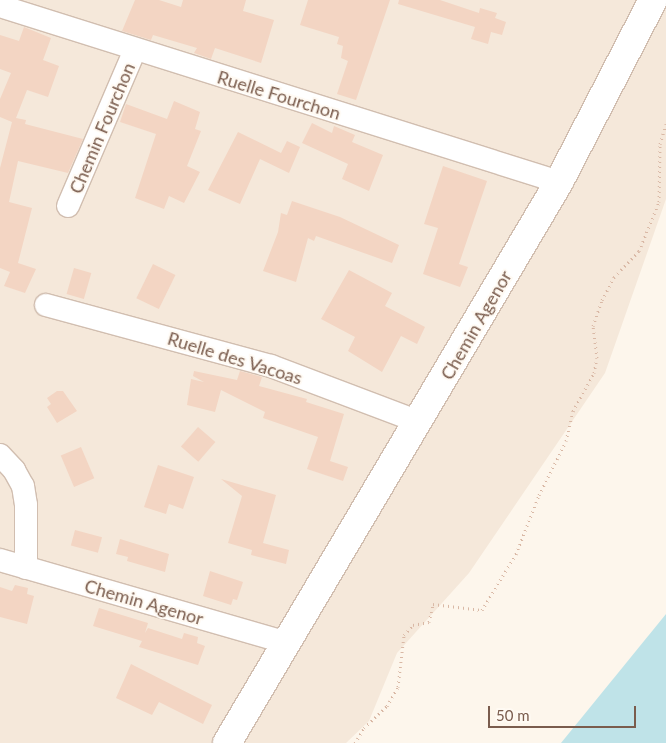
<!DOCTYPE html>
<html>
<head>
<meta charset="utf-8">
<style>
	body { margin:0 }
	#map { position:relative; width:666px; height:743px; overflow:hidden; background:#fdf6ec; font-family:Lato,sans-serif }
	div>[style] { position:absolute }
	.residential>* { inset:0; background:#f5e8da }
	.water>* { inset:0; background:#bfe3e8 }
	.building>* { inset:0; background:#f3d5c3; transform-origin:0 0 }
	.path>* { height:3px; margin-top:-1.5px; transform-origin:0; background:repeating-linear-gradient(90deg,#d9b8a5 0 1px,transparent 0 5px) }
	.roads { filter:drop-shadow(1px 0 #d1beb0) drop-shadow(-1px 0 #d1beb0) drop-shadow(0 1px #d1beb0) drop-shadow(0 -1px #d1beb0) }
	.minor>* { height:22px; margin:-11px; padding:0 11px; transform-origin:11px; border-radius:11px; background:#fff }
	.secondary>* { height:28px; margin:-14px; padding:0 14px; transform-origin:14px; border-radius:14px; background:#fff }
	span { translate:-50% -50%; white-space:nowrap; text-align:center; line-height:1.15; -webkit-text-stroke:4px #fffaf3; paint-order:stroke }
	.street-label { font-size:18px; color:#7a5c4d }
	.scale { position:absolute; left:488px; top:706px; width:148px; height:22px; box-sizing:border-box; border:2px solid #7a5c4d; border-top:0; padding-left:6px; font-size:15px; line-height:18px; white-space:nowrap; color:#7a5c4d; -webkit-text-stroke:4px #fffaf3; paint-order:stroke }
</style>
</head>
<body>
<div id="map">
	<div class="residential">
		<i style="clip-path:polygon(0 0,666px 0,666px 199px,605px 373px,469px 573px,397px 653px,369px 721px,346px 743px,0 743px)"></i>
	</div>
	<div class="water">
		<i style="clip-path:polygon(666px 614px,666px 743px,561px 743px)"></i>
	</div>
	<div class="building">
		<i style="clip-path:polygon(135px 0,159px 0,181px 7px,183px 0,246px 0,243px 11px,274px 20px,261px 63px,215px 48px,211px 59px,194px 53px,197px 48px,153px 35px,151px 40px,122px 31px)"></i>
		<i style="clip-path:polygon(308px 0,390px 0,356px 100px,337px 94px,348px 61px,341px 58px,343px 46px,337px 44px,339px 37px,300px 25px)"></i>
		<i style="clip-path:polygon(399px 0,440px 0,479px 13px,480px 8px,497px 13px,495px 18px,506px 22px,502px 35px,491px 32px,488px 44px,471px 39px,475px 27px,398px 4px)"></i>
		<i style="clip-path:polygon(24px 27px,51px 38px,43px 60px,59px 66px,48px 97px,27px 90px,16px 118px,26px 120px,25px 124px,83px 139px,68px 173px,18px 161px,9px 202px,32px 208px,18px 263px,36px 269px,25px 293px,4px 286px,10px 272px,0 268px,0 168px,12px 122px,0 117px,0 99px,11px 73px,0 69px,0 35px,19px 41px)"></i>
		<i style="clip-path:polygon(174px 101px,200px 112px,195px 129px,201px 131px,187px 166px,200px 172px,184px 203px,169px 196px,164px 209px,135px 198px,156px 134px,120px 122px,126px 104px,167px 119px)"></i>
		<i style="clip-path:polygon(312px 123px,332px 133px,334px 126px,355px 135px,352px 142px,383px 155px,369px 191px,342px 179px,348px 164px,302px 143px)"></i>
		<i style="clip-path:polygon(238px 132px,281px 153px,287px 141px,300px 147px,289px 173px,260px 159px,240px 204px,208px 190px)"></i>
		<i style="clip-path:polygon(443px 166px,487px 181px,459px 264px,468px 267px,460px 287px,423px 274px,438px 228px,424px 224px)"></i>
		<i style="clip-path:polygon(292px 201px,340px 217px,399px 245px,392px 263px,316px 236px,314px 241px,308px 238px,296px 282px,263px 271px,278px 232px,281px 213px,287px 215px)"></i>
		<i style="left:153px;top:264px;width:25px;height:38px;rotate:26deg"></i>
		<i style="left:74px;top:268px;width:18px;height:27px;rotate:16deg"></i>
		<i style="clip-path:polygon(349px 270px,392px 293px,385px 306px,425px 327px,417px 344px,401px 336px,382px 372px,348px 351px,355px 337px,321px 319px)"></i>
		<i style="clip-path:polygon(194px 371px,237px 380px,240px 371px,262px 377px,259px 386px,307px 399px,306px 402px,344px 414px,330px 461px,348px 467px,343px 481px,307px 469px,318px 437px,263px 418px,265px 412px,221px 390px,215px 412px,187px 405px,191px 379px,204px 382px,193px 376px)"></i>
		<i style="clip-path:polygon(57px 391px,63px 391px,77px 411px,57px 423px,47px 407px,51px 404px,47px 398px)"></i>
		<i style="left:198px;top:427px;width:23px;height:26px;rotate:41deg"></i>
		<i style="left:81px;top:447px;width:34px;height:22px;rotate:67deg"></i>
		<i style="clip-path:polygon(158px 465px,194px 477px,183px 509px,169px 504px,166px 514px,144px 507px)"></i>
		<i style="clip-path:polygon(221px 479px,276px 495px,263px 543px,289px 550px,286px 564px,251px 555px,252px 550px,228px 543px,242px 496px)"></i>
		<i style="left:75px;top:530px;width:28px;height:16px;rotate:15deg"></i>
		<i style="clip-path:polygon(120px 539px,169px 554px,165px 572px,127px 561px,128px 557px,116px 554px)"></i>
		<i style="clip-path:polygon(210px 571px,243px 582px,237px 600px,233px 599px,231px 605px,203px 596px)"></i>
		<i style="clip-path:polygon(15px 585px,28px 588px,27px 594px,34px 596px,27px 624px,0 617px,0 587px,12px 591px)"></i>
		<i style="clip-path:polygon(99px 608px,148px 623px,145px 633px,148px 628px,182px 639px,184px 633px,198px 637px,197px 643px,205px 646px,198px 665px,139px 647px,142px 641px,93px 626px)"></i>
		<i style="clip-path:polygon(131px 664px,212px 705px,203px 724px,159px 702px,152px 715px,116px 698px)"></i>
	</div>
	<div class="path">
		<i style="left:355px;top:743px;width:17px;rotate:-59deg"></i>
		<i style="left:364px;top:728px;width:32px;rotate:-44deg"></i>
		<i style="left:387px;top:706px;width:22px;rotate:-60deg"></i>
		<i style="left:398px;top:687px;width:52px;rotate:-83.4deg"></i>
		<i style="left:404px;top:635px;width:13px;rotate:-48deg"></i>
		<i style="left:413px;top:625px;width:16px;rotate:-11deg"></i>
		<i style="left:429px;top:622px;width:18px;rotate:-77deg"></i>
		<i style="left:433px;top:604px;width:49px;rotate:7deg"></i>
		<i style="left:482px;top:610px;width:66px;rotate:-58.7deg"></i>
		<i style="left:516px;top:554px;width:63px;rotate:-68.7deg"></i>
		<i style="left:539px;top:495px;width:60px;rotate:-63.4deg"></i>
		<i style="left:566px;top:441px;width:31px;rotate:-77deg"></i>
		<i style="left:573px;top:411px;width:43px;rotate:-61.1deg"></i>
		<i style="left:594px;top:373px;width:15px;rotate:-79deg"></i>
		<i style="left:597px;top:358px;width:32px;rotate:-97deg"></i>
		<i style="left:593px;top:326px;width:28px;rotate:-71deg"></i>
		<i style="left:602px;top:300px;width:26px;rotate:-62deg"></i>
		<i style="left:614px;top:277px;width:36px;rotate:-46deg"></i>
		<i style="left:639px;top:251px;width:53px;rotate:-67.8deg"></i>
		<i style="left:659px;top:202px;width:58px;rotate:-89deg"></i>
		<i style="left:660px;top:144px;width:21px;rotate:-73deg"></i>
	</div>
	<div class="roads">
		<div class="minor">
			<i style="left:0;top:6px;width:586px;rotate:17.48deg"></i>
			<i style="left:68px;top:206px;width:170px;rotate:-66.8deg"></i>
			<i style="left:46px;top:305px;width:233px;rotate:15.2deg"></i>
			<i style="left:271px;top:366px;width:158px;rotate:20.7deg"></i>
			<i style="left:0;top:455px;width:21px;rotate:47deg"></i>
			<i style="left:14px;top:470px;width:18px;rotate:61deg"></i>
			<i style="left:23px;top:486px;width:19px;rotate:81deg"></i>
			<i style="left:26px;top:505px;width:63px;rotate:90deg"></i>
			<i style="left:0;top:560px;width:300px;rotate:16.1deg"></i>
		</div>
		<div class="secondary">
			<i style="left:227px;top:743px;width:652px;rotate:-59.38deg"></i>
			<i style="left:559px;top:182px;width:205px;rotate:-62.7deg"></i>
		</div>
	</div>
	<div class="street-label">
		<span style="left:279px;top:95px;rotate:17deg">Ruelle Fourchon</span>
		<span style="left:102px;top:128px;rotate:-67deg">Chemin Fourchon</span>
		<span style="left:476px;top:325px;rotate:-60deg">Chemin Agenor</span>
		<span style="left:235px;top:358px;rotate:17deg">Ruelle des Vacoas</span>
		<span style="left:144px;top:602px;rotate:16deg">Chemin Agenor</span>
	</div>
	<div class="scale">50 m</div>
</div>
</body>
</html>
